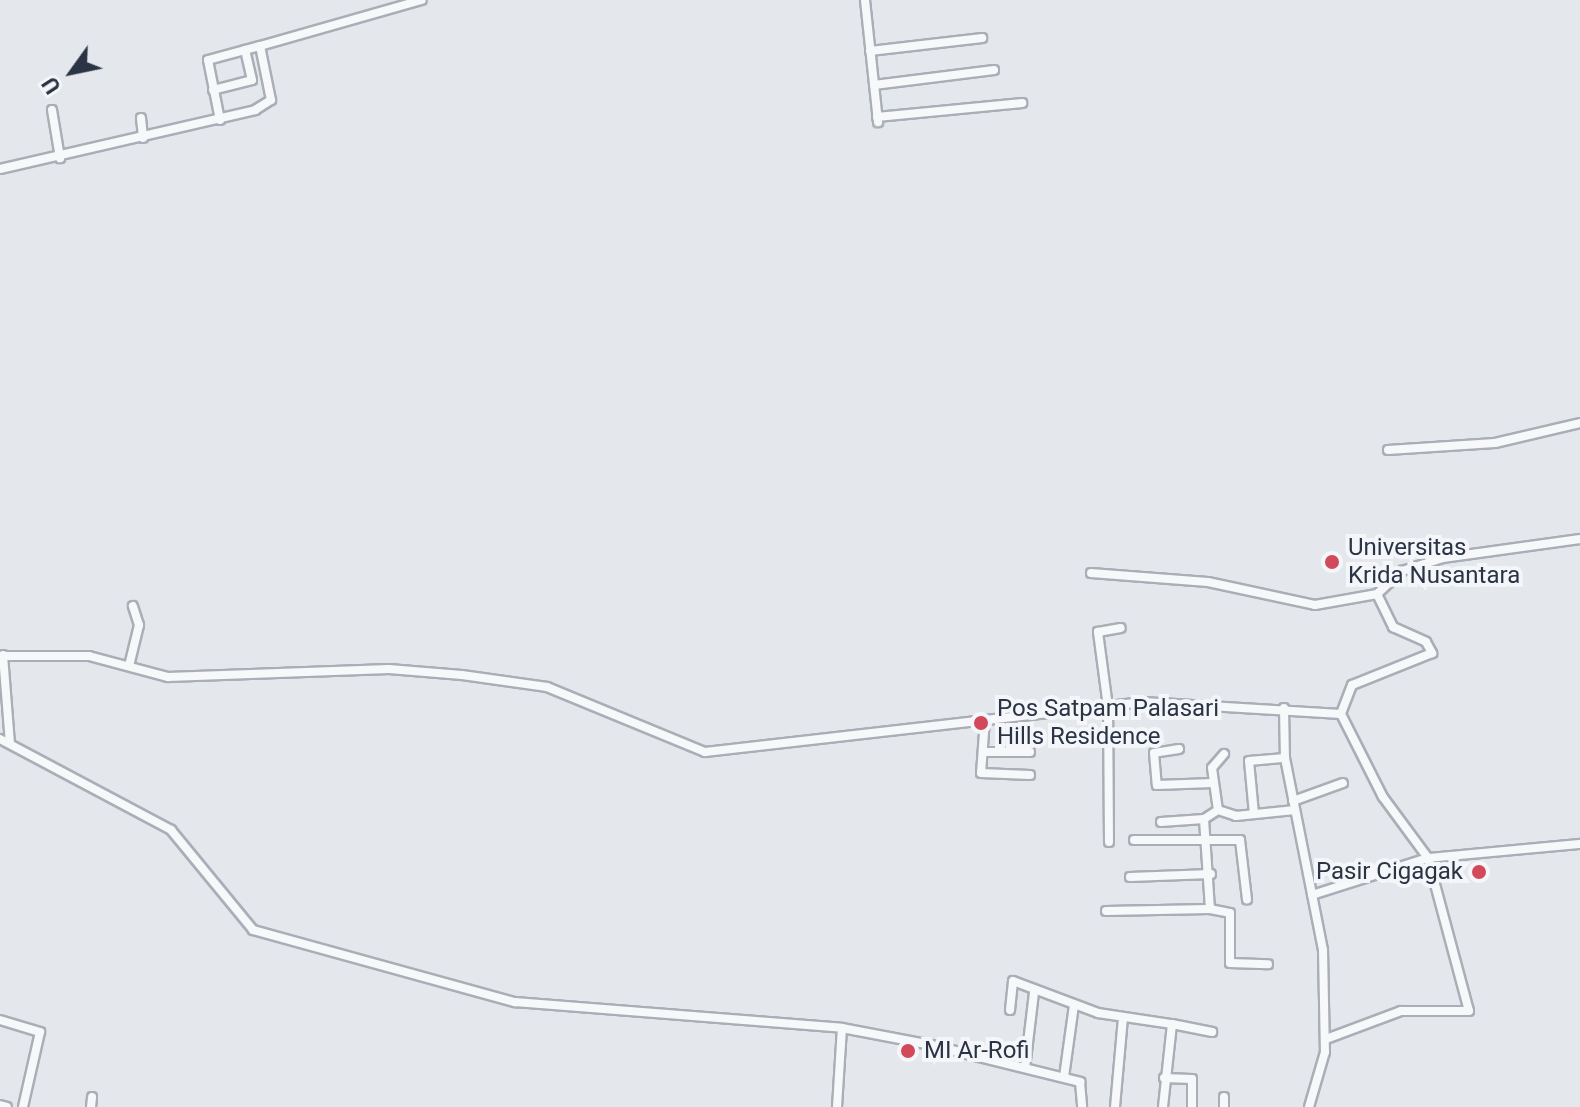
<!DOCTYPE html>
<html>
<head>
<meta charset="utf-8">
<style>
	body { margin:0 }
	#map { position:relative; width:1580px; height:1107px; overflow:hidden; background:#e4e7ec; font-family:Roboto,sans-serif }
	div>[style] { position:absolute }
	.roads { filter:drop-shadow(2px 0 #a9aeb7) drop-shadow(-2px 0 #a9aeb7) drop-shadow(0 2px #a9aeb7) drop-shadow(0 -2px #a9aeb7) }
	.minor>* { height:8px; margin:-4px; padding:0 4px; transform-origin:4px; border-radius:4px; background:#f7f8fa }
	.dots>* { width:22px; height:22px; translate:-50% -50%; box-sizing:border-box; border:4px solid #f4f6f9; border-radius:50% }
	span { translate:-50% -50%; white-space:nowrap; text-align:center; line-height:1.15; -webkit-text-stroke:8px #f4f6f9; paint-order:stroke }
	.poi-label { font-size:24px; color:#2b3445 }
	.left { translate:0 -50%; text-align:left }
	.right { translate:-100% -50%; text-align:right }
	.north { position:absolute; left:32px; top:32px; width:80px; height:80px; -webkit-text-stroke:6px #f4f6f9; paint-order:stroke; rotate:237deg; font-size:22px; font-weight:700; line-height:32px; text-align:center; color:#2b3445 }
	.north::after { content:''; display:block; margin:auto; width:28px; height:36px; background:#2b3445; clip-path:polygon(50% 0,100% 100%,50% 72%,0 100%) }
</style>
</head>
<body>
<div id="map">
	<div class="roads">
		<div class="minor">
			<i style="left:865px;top:0;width:123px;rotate:83.9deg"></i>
			<i style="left:870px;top:51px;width:113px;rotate:-6.6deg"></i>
			<i style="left:874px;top:85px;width:121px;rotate:-7.1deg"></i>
			<i style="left:213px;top:90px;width:40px;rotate:-14.4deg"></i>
			<i style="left:252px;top:80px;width:31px;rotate:-103deg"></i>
			<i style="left:52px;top:110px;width:49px;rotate:80.5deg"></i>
			<i style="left:877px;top:117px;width:146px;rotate:-5.5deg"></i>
			<i style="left:141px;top:118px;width:20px;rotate:84deg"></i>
			<i style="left:220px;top:120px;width:61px;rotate:-101.3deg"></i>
			<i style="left:208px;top:60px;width:54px;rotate:-15.1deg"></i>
			<i style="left:0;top:169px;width:262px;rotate:-13deg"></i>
			<i style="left:255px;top:110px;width:19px;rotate:-32deg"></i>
			<i style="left:271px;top:100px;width:55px;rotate:-101.5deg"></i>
			<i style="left:260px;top:46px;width:168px;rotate:-15.9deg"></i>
			<i style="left:1388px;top:450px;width:107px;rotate:-3.7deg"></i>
			<i style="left:1495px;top:443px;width:87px;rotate:-13.2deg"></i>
			<i style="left:1091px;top:573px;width:117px;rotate:4.4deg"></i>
			<i style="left:1208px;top:582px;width:109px;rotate:12.1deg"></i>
			<i style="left:1315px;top:605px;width:63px;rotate:-10.1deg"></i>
			<i style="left:1377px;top:594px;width:37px;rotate:64deg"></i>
			<i style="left:1393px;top:627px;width:36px;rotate:24deg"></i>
			<i style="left:1426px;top:642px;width:13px;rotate:61deg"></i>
			<i style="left:1432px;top:653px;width:86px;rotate:158.2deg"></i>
			<i style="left:1352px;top:685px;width:31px;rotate:111deg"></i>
			<i style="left:1377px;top:594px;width:34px;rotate:-43deg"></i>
			<i style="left:1402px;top:571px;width:43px;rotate:-17.6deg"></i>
			<i style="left:1443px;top:558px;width:138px;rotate:-7.9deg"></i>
			<i style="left:3px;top:655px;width:88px;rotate:85.5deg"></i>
			<i style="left:0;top:656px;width:89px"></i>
			<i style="left:89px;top:656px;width:82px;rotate:14.9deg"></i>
			<i style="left:168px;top:677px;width:221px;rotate:-2.1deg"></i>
			<i style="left:389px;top:669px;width:73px;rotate:4.7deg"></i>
			<i style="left:462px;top:675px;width:86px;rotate:8deg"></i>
			<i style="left:547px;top:687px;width:171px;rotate:22.4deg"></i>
			<i style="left:705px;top:752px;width:441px;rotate:-6.5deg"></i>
			<i style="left:1143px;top:702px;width:198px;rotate:3.5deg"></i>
			<i style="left:1341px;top:714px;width:93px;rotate:63.2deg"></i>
			<i style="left:1383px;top:797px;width:76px;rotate:53.6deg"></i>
			<i style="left:1428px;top:858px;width:158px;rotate:75deg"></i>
			<i style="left:1469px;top:1011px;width:68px;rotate:180deg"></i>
			<i style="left:1401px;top:1011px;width:80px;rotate:159.5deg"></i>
			<i style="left:129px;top:666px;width:42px;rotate:-76.3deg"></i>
			<i style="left:139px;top:625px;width:20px;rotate:-108deg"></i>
			<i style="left:1284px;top:708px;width:50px;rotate:88.9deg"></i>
			<i style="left:1285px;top:758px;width:196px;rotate:78.8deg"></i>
			<i style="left:1323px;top:950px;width:102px;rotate:88.9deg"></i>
			<i style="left:1325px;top:1052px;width:57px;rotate:106.2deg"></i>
			<i style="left:985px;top:719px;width:54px;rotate:94.2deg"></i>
			<i style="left:981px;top:773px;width:49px;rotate:2.3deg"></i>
			<i style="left:0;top:739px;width:194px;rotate:28deg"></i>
			<i style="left:171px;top:830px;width:129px;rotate:50.6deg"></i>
			<i style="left:253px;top:930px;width:272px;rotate:15.4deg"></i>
			<i style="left:515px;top:1002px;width:328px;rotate:4.5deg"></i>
			<i style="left:842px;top:1028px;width:91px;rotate:10.8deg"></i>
			<i style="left:931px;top:1045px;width:154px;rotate:13.9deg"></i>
			<i style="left:1080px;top:1082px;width:25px;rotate:85deg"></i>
			<i style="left:1179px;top:749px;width:25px;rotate:171deg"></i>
			<i style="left:1154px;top:753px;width:32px;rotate:85deg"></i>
			<i style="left:1157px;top:785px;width:56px;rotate:-2deg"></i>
			<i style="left:983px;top:752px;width:47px"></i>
			<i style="left:1224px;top:754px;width:18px;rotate:131deg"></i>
			<i style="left:1212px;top:768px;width:42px;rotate:81.9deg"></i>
			<i style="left:1218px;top:810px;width:19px;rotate:18deg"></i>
			<i style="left:1236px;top:816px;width:59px;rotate:-5.8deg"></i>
			<i style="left:1293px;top:801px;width:53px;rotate:-19.8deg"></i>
			<i style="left:1218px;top:810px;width:17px;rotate:147deg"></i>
			<i style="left:1204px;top:819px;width:90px;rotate:86.2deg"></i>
			<i style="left:1210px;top:909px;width:20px;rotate:11deg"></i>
			<i style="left:1230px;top:913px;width:50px;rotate:90deg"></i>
			<i style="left:1230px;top:963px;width:38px;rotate:2deg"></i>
			<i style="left:1254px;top:814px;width:53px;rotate:-95.4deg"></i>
			<i style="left:1249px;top:761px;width:36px;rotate:-5deg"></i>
			<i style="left:1161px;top:822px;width:43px;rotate:-4deg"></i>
			<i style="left:1134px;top:840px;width:106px"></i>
			<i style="left:1240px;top:840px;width:60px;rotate:83.3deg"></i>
			<i style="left:1109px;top:842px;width:135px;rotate:-90.4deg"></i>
			<i style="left:1108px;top:707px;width:76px;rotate:-97.6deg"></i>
			<i style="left:1098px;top:632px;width:23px;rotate:-10deg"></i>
			<i style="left:1130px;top:877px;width:81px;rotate:-2.1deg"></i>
			<i style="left:1312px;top:895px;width:122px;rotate:-17.7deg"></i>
			<i style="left:1428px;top:858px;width:153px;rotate:-5.3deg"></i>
			<i style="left:1106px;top:911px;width:104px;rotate:-1.1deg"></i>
			<i style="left:1010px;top:1010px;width:29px;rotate:-84deg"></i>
			<i style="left:1013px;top:981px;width:91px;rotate:20.6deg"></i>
			<i style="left:1098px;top:1013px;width:75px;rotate:8.5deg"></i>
			<i style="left:1172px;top:1024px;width:83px;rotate:96.2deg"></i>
			<i style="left:0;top:1020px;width:42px;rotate:16.7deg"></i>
			<i style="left:40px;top:1032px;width:77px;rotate:102.8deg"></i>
			<i style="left:1172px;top:1024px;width:41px;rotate:11.3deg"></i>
			<i style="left:1025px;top:1068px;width:77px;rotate:-83.2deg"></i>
			<i style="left:1064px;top:1077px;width:73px;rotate:-82.1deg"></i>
			<i style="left:1164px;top:1078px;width:28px;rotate:2deg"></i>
			<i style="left:1192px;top:1079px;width:28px;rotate:90deg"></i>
			<i style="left:0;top:1105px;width:7px;rotate:16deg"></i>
			<i style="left:91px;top:1107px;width:10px;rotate:-84deg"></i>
			<i style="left:837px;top:1107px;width:79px;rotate:-86.4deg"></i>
			<i style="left:1115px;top:1107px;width:90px;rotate:-84.9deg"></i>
			<i style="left:1224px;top:1107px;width:10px;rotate:-90deg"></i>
		</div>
	</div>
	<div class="dots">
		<i style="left:1332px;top:562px;background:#d1495b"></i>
		<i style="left:981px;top:723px;background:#d1495b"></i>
		<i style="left:1479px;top:872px;background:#d1495b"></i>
		<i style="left:908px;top:1051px;background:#d1495b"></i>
	</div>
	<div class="poi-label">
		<span class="left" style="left:1348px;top:562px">Universitas<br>Krida Nusantara</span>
		<span class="left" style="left:997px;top:723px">Pos Satpam Palasari<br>Hills Residence</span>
		<span class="right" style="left:1463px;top:872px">Pasir Cigagak</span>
		<span class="left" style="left:924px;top:1051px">MI Ar-Rofi</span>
	</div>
	<div class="north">U</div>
</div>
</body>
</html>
